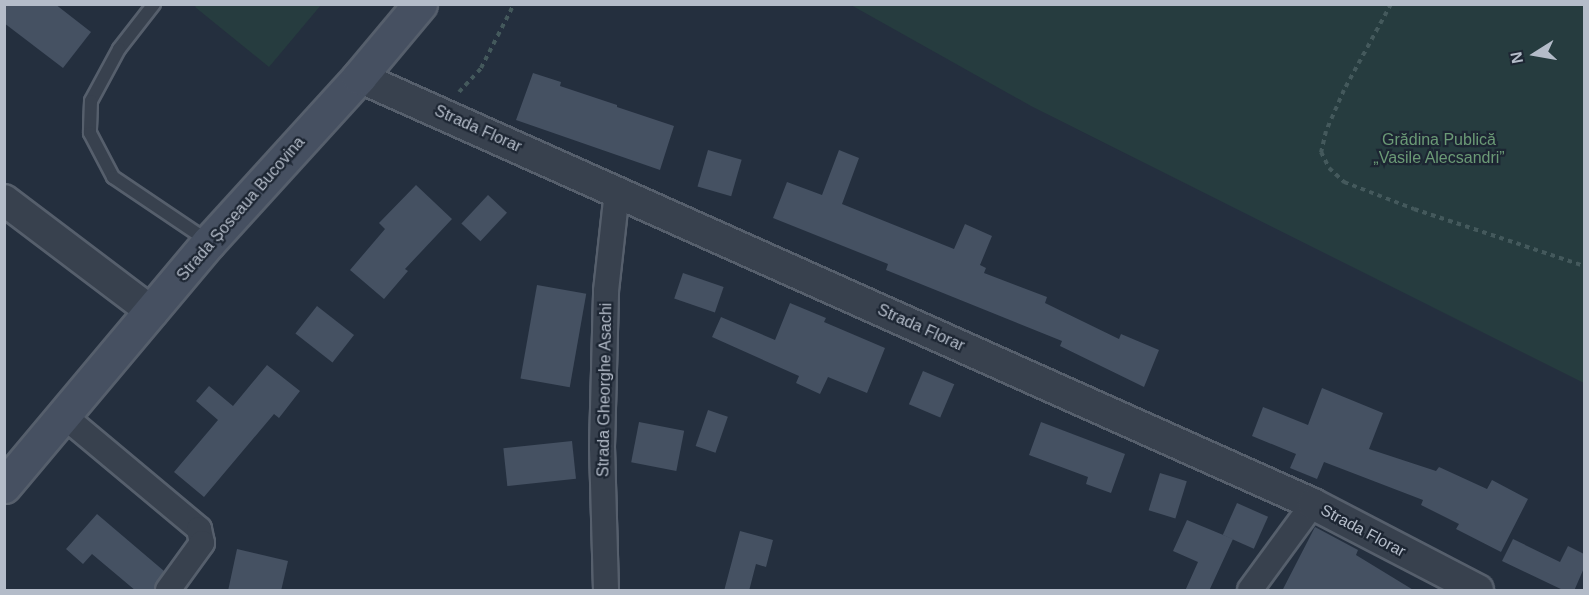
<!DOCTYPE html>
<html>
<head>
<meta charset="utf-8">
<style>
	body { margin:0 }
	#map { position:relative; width:1589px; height:595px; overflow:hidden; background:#242f3e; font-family:Helvetica,sans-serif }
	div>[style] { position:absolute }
	.green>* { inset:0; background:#263c3f }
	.building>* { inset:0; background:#455162; transform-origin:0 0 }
	.path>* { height:4px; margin-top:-2px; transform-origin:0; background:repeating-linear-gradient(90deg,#44595c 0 4.5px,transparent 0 9px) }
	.roads { filter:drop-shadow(2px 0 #565f6c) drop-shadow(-2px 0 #565f6c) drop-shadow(0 2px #565f6c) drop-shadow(0 -2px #565f6c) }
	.service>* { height:12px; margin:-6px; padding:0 6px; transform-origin:6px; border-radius:6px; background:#38414e }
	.minor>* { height:24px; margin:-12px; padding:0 12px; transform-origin:12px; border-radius:12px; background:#38414e }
	.tertiary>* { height:30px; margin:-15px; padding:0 15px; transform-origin:15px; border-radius:15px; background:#38414e }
	.secondary>* { height:33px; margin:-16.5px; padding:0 16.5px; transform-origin:16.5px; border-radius:16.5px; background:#465061 }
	span { translate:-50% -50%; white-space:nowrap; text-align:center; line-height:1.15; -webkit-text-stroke:4.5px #1d2633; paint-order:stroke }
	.street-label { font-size:16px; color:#b4bcc9 }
	.park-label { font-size:16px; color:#6b9a76 }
	.frame { position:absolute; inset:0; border:6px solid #b4bcc9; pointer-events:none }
	.north { position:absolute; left:1505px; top:24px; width:60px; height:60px; -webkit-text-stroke:4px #1d2633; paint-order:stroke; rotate:259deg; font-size:16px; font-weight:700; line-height:24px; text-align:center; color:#b4bcc9 }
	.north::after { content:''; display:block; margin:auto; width:21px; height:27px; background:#b4bcc9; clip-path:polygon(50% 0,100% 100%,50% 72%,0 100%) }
</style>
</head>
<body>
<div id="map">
	<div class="green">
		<i style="clip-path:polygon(198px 4px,321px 4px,321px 5px,269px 67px,195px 7px)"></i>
		<i style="clip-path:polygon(851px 5px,1584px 5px,1584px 383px,1031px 106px)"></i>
	</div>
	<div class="building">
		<i style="clip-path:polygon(4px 4px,55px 4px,91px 32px,63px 68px,4px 23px)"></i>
		<i style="clip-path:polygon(533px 73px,561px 82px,560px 86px,617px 105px,617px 107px,674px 126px,660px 170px,516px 120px)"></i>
		<i style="left:708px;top:150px;width:35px;height:38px;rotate:16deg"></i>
		<i style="clip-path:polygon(839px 150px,859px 158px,842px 204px,954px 249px,965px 224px,992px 236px,980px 265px,986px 268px,984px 273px,1047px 297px,1045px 303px,1119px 339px,1121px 334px,1159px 350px,1144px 387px,1060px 346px,1062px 341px,886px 270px,888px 264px,773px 218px,787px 182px,822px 195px)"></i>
		<i style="clip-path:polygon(416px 185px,452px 219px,405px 269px,408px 271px,384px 299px,350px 270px,385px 229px,379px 223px)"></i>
		<i style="left:488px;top:195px;width:26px;height:39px;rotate:43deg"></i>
		<i style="left:683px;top:273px;width:43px;height:27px;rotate:19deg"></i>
		<i style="left:537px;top:285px;width:50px;height:95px;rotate:10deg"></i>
		<i style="clip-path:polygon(790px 303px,826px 318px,824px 322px,885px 348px,867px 393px,828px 377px,820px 394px,796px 383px,799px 376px,712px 337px,721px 317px,775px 340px)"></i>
		<i style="left:317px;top:306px;width:47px;height:35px;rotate:38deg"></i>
		<i style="clip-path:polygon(267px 365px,300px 391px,279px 418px,274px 414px,204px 497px,174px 472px,218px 420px,196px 401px,209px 386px,233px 406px)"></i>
		<i style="left:923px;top:371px;width:34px;height:36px;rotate:23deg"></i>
		<i style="clip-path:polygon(1322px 388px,1383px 413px,1369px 449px,1436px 471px,1439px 467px,1487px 489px,1492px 480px,1528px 499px,1501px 552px,1456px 529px,1459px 524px,1421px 505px,1423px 500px,1324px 462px,1317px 479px,1290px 468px,1296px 454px,1252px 436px,1263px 407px,1308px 425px)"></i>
		<i style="left:708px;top:410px;width:21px;height:38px;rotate:19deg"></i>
		<i style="left:639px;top:422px;width:46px;height:41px;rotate:11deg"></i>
		<i style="clip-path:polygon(1041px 422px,1125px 454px,1111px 493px,1086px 484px,1088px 477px,1029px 455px)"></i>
		<i style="left:572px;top:441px;width:38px;height:69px;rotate:84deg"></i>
		<i style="left:1160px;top:473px;width:28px;height:39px;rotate:17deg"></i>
		<i style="left:1237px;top:503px;width:34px;height:35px;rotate:24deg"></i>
		<i style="clip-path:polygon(97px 514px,164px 571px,154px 591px,136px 591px,92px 554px,83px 564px,66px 549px)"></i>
		<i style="clip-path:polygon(1187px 520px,1233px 539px,1209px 591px,1185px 591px,1198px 562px,1173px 551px)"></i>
		<i style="clip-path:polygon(1315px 527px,1358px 550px,1356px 555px,1415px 591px,1282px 591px)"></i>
		<i style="clip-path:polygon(740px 531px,773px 540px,766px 567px,756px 564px,749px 591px,724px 591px)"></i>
		<i style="clip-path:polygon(1513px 539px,1560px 562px,1568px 546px,1584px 554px,1584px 568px,1574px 591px,1565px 591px,1502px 561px)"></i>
		<i style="clip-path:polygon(237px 549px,288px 561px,281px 591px,228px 591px)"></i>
	</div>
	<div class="path">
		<i style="left:1391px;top:4px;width:98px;rotate:118.7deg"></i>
		<i style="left:1344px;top:90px;width:45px;rotate:113.7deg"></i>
		<i style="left:1326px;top:131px;width:22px;rotate:103deg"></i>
		<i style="left:1321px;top:152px;width:18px;rotate:63deg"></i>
		<i style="left:1329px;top:168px;width:21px;rotate:43deg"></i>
		<i style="left:1344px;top:182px;width:75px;rotate:21.1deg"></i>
		<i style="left:1414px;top:209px;width:179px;rotate:18.5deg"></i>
		<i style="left:459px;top:92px;width:33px;rotate:-47deg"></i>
		<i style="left:481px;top:68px;width:72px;rotate:-62.7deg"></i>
	</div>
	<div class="roads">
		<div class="service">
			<i style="left:154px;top:4px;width:57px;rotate:127.9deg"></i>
			<i style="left:119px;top:49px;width:59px;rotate:118.3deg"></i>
			<i style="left:91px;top:101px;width:32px;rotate:92deg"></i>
			<i style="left:90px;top:133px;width:50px;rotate:62.4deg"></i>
			<i style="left:113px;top:177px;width:115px;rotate:34deg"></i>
		</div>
		<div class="minor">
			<i style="left:64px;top:416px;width:176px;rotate:39.9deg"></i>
			<i style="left:199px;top:529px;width:14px;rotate:78deg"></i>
			<i style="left:202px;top:543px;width:58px;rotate:125.9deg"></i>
			<i style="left:606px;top:590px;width:143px;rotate:-91.6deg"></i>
			<i style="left:602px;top:447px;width:156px;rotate:-88.5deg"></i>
			<i style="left:606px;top:291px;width:101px;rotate:-83.7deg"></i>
			<i style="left:1250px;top:590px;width:107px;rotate:-53.8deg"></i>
		</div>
		<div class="tertiary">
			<i style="left:359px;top:77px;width:1045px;rotate:24.11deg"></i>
			<i style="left:1313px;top:504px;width:186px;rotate:27.5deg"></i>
			<i style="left:4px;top:200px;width:186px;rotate:37.1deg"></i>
		</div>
		<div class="secondary">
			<i style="left:4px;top:486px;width:319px;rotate:-50deg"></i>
			<i style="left:209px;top:242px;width:223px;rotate:-47.7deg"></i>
			<i style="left:359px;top:77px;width:95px;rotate:-50.1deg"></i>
		</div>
	</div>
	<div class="street-label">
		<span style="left:478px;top:129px;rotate:24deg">Strada Florar</span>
		<span style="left:241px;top:209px;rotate:-49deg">Strada Șoseaua Bucovina</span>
		<span style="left:921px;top:328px;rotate:24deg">Strada Florar</span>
		<span style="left:605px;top:390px;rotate:-89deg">Strada Gheorghe Asachi</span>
		<span style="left:1363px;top:531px;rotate:28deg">Strada Florar</span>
	</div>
	<div class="park-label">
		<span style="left:1439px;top:149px">Grădina Publică<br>„Vasile Alecsandri”</span>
	</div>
	<div class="frame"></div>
	<div class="north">N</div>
</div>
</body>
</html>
